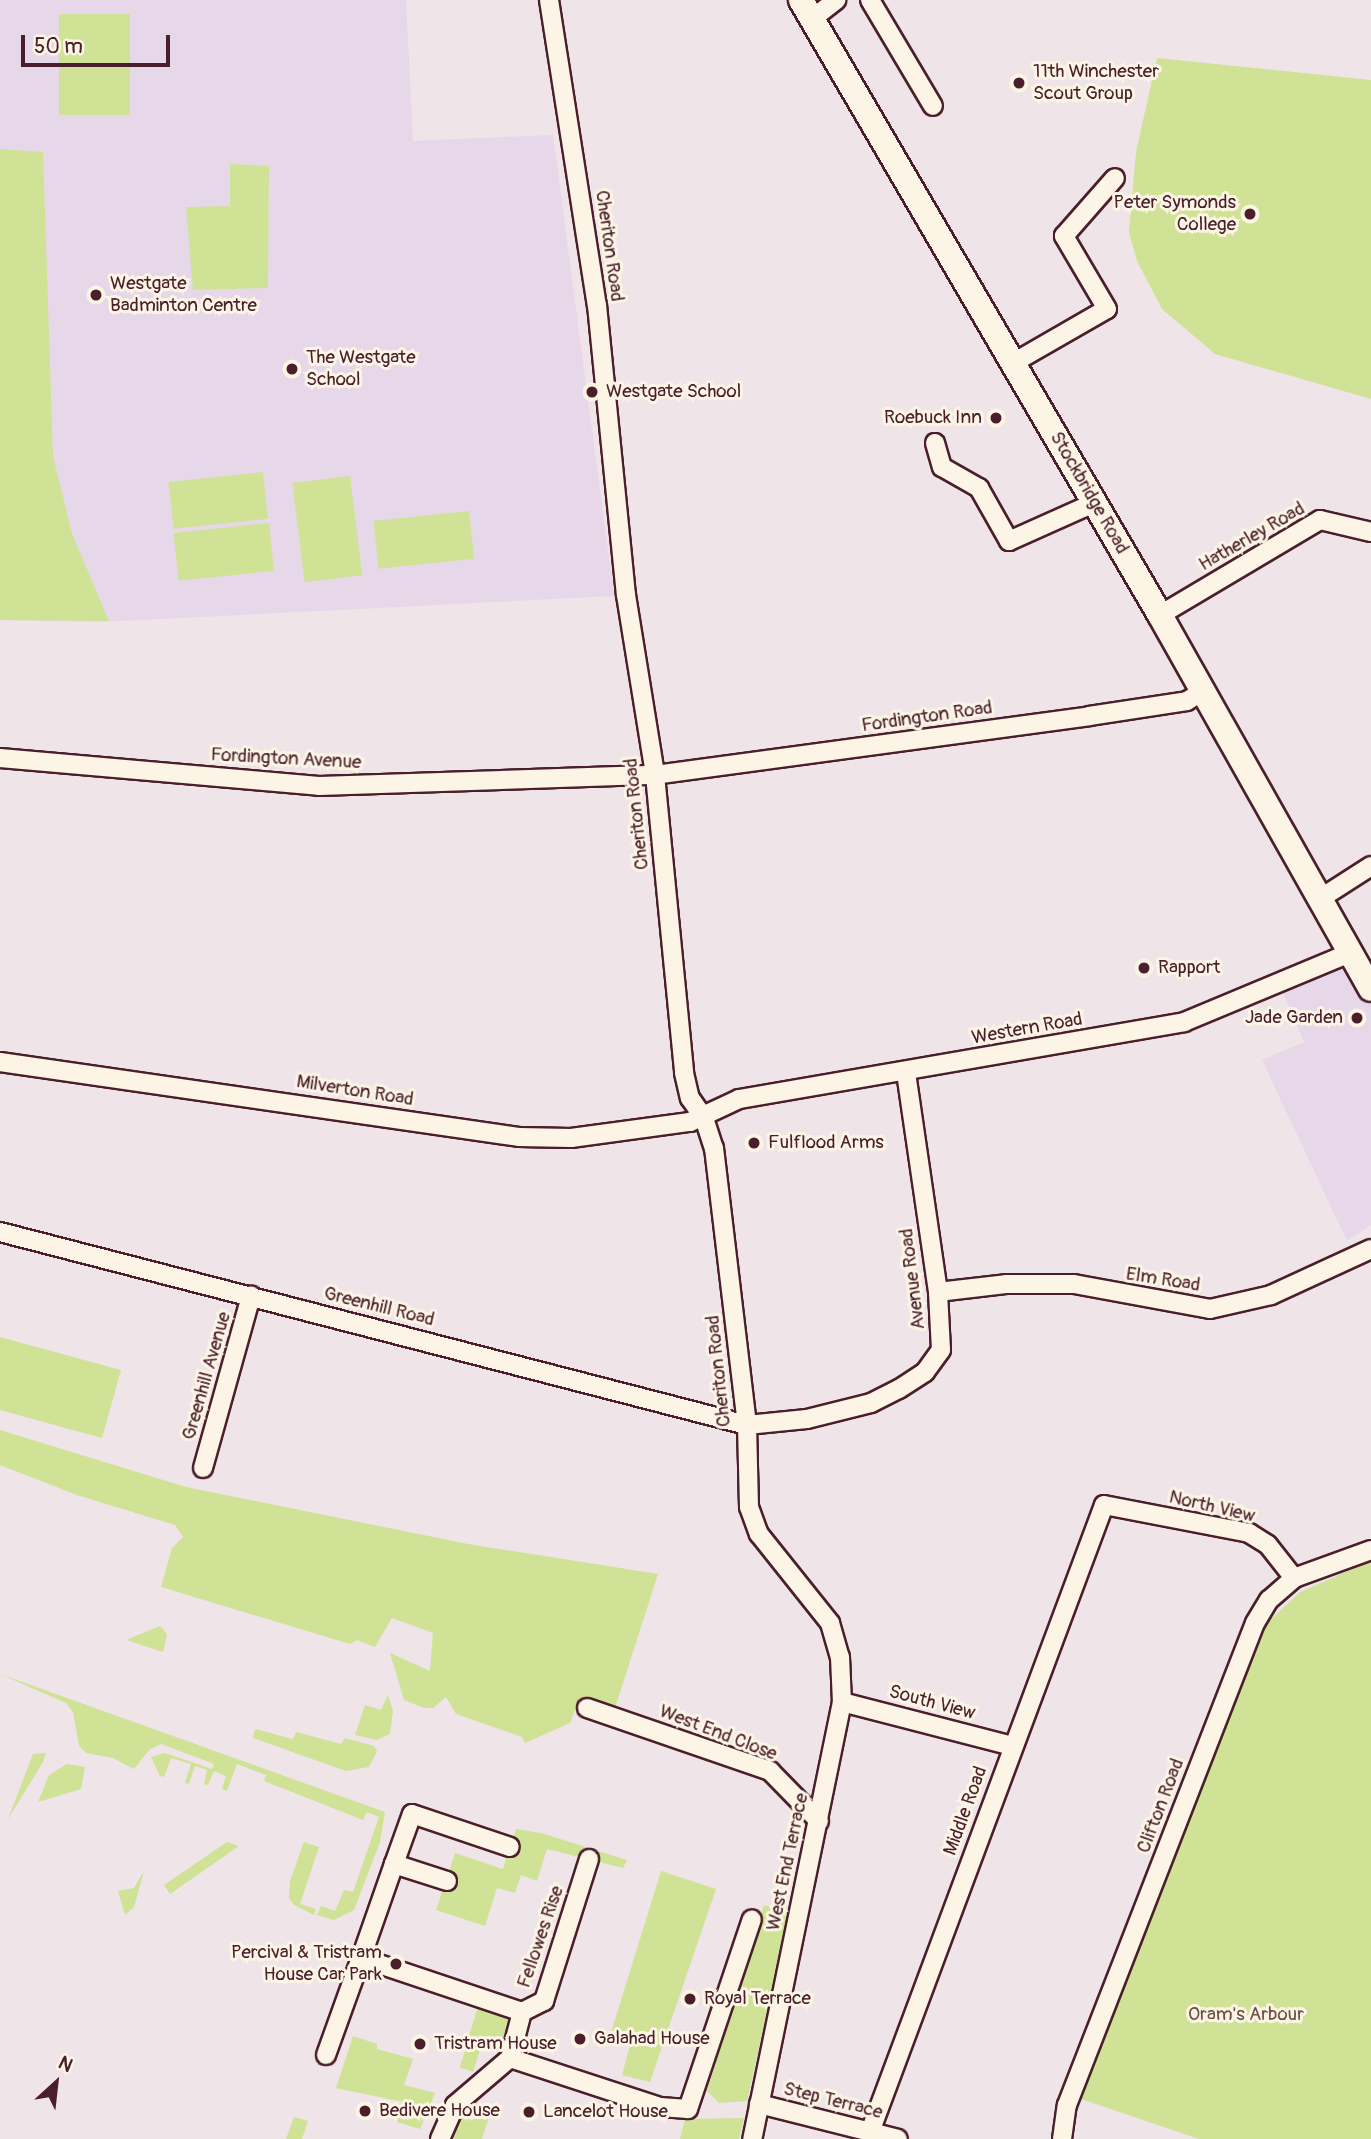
<!DOCTYPE html>
<html>
<head>
<meta charset="utf-8">
<style>
	body { margin:0 }
	#map { position:relative; width:1371px; height:2139px; overflow:hidden; background:#efe4e7; font-family:Pangolin,sans-serif }
	div>[style] { position:absolute }
	.built>* { inset:0; background:#e6d8e8 }
	.green>* { inset:0; background:#cfe296; transform-origin:0 0 }
	.roads { filter:drop-shadow(2px 0 #4a1f2b) drop-shadow(-2px 0 #4a1f2b) drop-shadow(0 2px #4a1f2b) drop-shadow(0 -2px #4a1f2b) }
	.minor>* { height:18px; margin:-9px; padding:0 9px; transform-origin:9px; border-radius:9px; background:#fcf5e5 }
	.secondary>* { height:24px; margin:-12px; padding:0 12px; transform-origin:12px; border-radius:12px; background:#fcf5e5 }
	.dots>* { width:19px; height:19px; translate:-50% -50%; box-sizing:border-box; border:4px solid #fcf5e5; border-radius:50% }
	span { translate:-50% -50%; white-space:nowrap; text-align:center; line-height:1.15; -webkit-text-stroke:6px #fcf5e5; paint-order:stroke }
	.poi-label { font-size:19px; color:#4a1f2b }
	.left { translate:0 -50%; text-align:left }
	.right { translate:-100% -50%; text-align:right }
	.street-label { font-size:19px; color:#4a1f2b }
	.park-label { font-size:19px; color:#6b5046 }
	.north { position:absolute; left:21px; top:2048px; width:70px; height:70px; -webkit-text-stroke:5px #fcf5e5; paint-order:stroke; rotate:27deg; font-size:19px; font-weight:700; line-height:28px; text-align:center; color:#4a1f2b }
	.north::after { content:''; display:block; margin:auto; width:24px; height:32px; background:#4a1f2b; clip-path:polygon(50% 0,100% 100%,50% 72%,0 100%) }
	.scale { position:absolute; left:21px; top:35px; width:149px; height:32px; box-sizing:border-box; border:4px solid #4a1f2b; border-top:0; padding-left:9px; font-size:21px; line-height:24px; white-space:nowrap; color:#4a1f2b; -webkit-text-stroke:5px #fcf5e5; paint-order:stroke }
</style>
</head>
<body>
<div id="map">
	<div class="built">
		<i style="clip-path:polygon(0 0,406px 0,413px 141px,553px 135px,614px 596px,101px 622px,0 620px)"></i>
		<i style="clip-path:polygon(1342px 960px,1371px 1002px,1371px 1225px,1347px 1241px,1262px 1060px,1304px 1042px,1280px 985px)"></i>
	</div>
	<div class="green">
		<i style="left:59px;top:14px;width:71px;height:101px"></i>
		<i style="clip-path:polygon(1157px 58px,1371px 80px,1371px 399px,1215px 354px,1162px 309px,1137px 261px,1129px 232px,1136px 152px)"></i>
		<i style="clip-path:polygon(0 149px,43px 152px,53px 456px,72px 534px,109px 621px,0 620px)"></i>
		<i style="clip-path:polygon(230px 164px,269px 166px,268px 288px,193px 290px,186px 207px,230px 206px)"></i>
		<i style="left:263px;top:472px;width:47px;height:95px;rotate:84deg"></i>
		<i style="left:350px;top:476px;width:100px;height:58px;rotate:83deg"></i>
		<i style="left:469px;top:511px;width:48px;height:96px;rotate:84deg"></i>
		<i style="left:269px;top:523px;width:48px;height:96px;rotate:84deg"></i>
		<i style="clip-path:polygon(0 1337px,121px 1370px,102px 1438px,0 1410px)"></i>
		<i style="clip-path:polygon(0 1430px,186px 1487px,468px 1544px,658px 1574px,615px 1708px,580px 1698px,570px 1723px,525px 1743px,522px 1737px,456px 1714px,446px 1697px,433px 1708px,424px 1708px,404px 1700px,390px 1653px,430px 1671px,433px 1633px,392px 1618px,375px 1647px,357px 1640px,350px 1644px,161px 1587px,172px 1548px,183px 1537px,175px 1525px,77px 1495px,0 1465px)"></i>
		<i style="clip-path:polygon(1371px 1561px,1371px 2139px,1199px 2139px,1081px 2099px,1264px 1626px,1300px 1592px)"></i>
		<i style="clip-path:polygon(160px 1626px,167px 1634px,163px 1652px,126px 1640px)"></i>
		<i style="clip-path:polygon(0 1674px,385px 1812px,380px 1842px,354px 1910px,334px 1920px,317px 1915px,321px 1906px,335px 1911px,344px 1890px,353px 1892px,379px 1817px,367px 1812px,363px 1820px,264px 1781px,266px 1775px,237px 1764px,227px 1791px,222px 1789px,226px 1776px,214px 1771px,208px 1785px,204px 1784px,207px 1770px,195px 1766px,189px 1784px,185px 1783px,191px 1764px,171px 1758px,164px 1777px,160px 1776px,151px 1757px,165px 1753px,212px 1769px,214px 1764px,161px 1744px,150px 1749px,134px 1769px,113px 1758px,86px 1753px,79px 1746px,73px 1712px,66px 1703px)"></i>
		<i style="clip-path:polygon(388px 1695px,393px 1711px,390px 1734px,377px 1740px,355px 1735px,365px 1705px,381px 1710px)"></i>
		<i style="clip-path:polygon(55px 1726px,43px 1762px,8px 1819px,33px 1754px,46px 1753px)"></i>
		<i style="clip-path:polygon(255px 1729px,293px 1739px,296px 1732px,341px 1744px,345px 1738px,374px 1746px,377px 1751px,369px 1767px,346px 1771px,253px 1738px)"></i>
		<i style="clip-path:polygon(67px 1764px,85px 1767px,81px 1789px,38px 1802px,49px 1775px)"></i>
		<i style="clip-path:polygon(516px 1829px,541px 1833px,627px 1860px,623px 1868px,547px 1849px,537px 1881px,521px 1875px,515px 1893px,497px 1888px,485px 1926px,436px 1910px,455px 1853px,503px 1869px)"></i>
		<i style="clip-path:polygon(227px 1842px,239px 1846px,170px 1894px,164px 1885px)"></i>
		<i style="clip-path:polygon(304px 1842px,319px 1847px,300px 1904px,316px 1909px,314px 1915px,294px 1905px,289px 1898px,290px 1881px)"></i>
		<i style="clip-path:polygon(144px 1871px,134px 1907px,125px 1915px,118px 1891px,134px 1888px)"></i>
		<i style="clip-path:polygon(661px 1871px,716px 1889px,650px 2082px,622px 2075px,631px 2042px,610px 2036px)"></i>
		<i style="clip-path:polygon(764px 1905px,789px 1912px,747px 2101px,719px 2103px,707px 2091px)"></i>
		<i style="left:479px;top:2003px;width:34px;height:35px;rotate:17deg"></i>
		<i style="clip-path:polygon(353px 2036px,377px 2044px,377px 2049px,413px 2059px,404px 2085px,435px 2093px,420px 2129px,397px 2122px,403px 2102px,336px 2088px)"></i>
		<i style="left:468px;top:2041px;width:14px;height:28px;rotate:17deg"></i>
		<i style="clip-path:polygon(469px 2100px,492px 2108px,482px 2139px,445px 2139px,457px 2112px)"></i>
		<i style="clip-path:polygon(294px 2117px,308px 2121px,302px 2139px,286px 2139px)"></i>
		<i style="clip-path:polygon(744px 2118px,739px 2139px,680px 2139px,685px 2119px)"></i>
	</div>
	<div class="roads">
		<div class="minor">
			<i style="left:549px;top:0;width:309px;rotate:81.1deg"></i>
			<i style="left:597px;top:305px;width:291px;rotate:84.3deg"></i>
			<i style="left:626px;top:595px;width:182px;rotate:80.8deg"></i>
			<i style="left:655px;top:775px;width:299px;rotate:84.4deg"></i>
			<i style="left:684px;top:1073px;width:26px;rotate:77deg"></i>
			<i style="left:690px;top:1098px;width:24px;rotate:55deg"></i>
			<i style="left:704px;top:1118px;width:32px;rotate:72deg"></i>
			<i style="left:714px;top:1148px;width:279px;rotate:83.2deg"></i>
			<i style="left:747px;top:1425px;width:82px;rotate:88.6deg"></i>
			<i style="left:749px;top:1507px;width:29px;rotate:70deg"></i>
			<i style="left:759px;top:1534px;width:114px;rotate:51.4deg"></i>
			<i style="left:830px;top:1623px;width:35px;rotate:74deg"></i>
			<i style="left:840px;top:1657px;width:45px;rotate:87.5deg"></i>
			<i style="left:842px;top:1702px;width:446px;rotate:101.6deg"></i>
			<i style="left:870px;top:0;width:123px;rotate:59.3deg"></i>
			<i style="left:812px;top:19px;width:31px;rotate:-38deg"></i>
			<i style="left:1013px;top:363px;width:108px;rotate:-29.9deg"></i>
			<i style="left:1107px;top:309px;width:85px;rotate:-120.5deg"></i>
			<i style="left:1064px;top:236px;width:77px;rotate:-48.7deg"></i>
			<i style="left:935px;top:443px;width:25px;rotate:74deg"></i>
			<i style="left:942px;top:467px;width:43px;rotate:29.6deg"></i>
			<i style="left:979px;top:488px;width:61px;rotate:60.5deg"></i>
			<i style="left:1009px;top:541px;width:93px;rotate:-24.1deg"></i>
			<i style="left:1160px;top:615px;width:186px;rotate:-30.7deg"></i>
			<i style="left:1320px;top:520px;width:52px;rotate:13.2deg"></i>
			<i style="left:0;top:758px;width:320px;rotate:5deg"></i>
			<i style="left:319px;top:786px;width:336px;rotate:-1.9deg"></i>
			<i style="left:655px;top:775px;width:438px;rotate:-7.7deg"></i>
			<i style="left:1089px;top:716px;width:99px;rotate:-8.7deg"></i>
			<i style="left:1187px;top:701px;width:17px;rotate:-33deg"></i>
			<i style="left:1318px;top:900px;width:63px;rotate:-32.7deg"></i>
			<i style="left:0;top:1062px;width:524px;rotate:8.22deg"></i>
			<i style="left:519px;top:1137px;width:52px;rotate:1.1deg"></i>
			<i style="left:571px;top:1138px;width:120px;rotate:-7.7deg"></i>
			<i style="left:690px;top:1122px;width:54px;rotate:-25.1deg"></i>
			<i style="left:739px;top:1099px;width:452px;rotate:-9.8deg"></i>
			<i style="left:1184px;top:1022px;width:180px;rotate:-22.6deg"></i>
			<i style="left:0;top:1232px;width:772px;rotate:14.49deg"></i>
			<i style="left:747px;top:1425px;width:60px;rotate:-5.7deg"></i>
			<i style="left:807px;top:1419px;width:66px;rotate:-14deg"></i>
			<i style="left:871px;top:1403px;width:31px;rotate:-27deg"></i>
			<i style="left:899px;top:1389px;width:31px;rotate:-33deg"></i>
			<i style="left:925px;top:1372px;width:27px;rotate:-54deg"></i>
			<i style="left:941px;top:1350px;width:58px;rotate:-93deg"></i>
			<i style="left:938px;top:1292px;width:222px;rotate:-98.3deg"></i>
			<i style="left:938px;top:1292px;width:68px;rotate:-6.7deg"></i>
			<i style="left:1006px;top:1284px;width:68px"></i>
			<i style="left:1074px;top:1284px;width:138px;rotate:10.4deg"></i>
			<i style="left:1210px;top:1309px;width:63px;rotate:-12.9deg"></i>
			<i style="left:1271px;top:1295px;width:110px;rotate:-24.7deg"></i>
			<i style="left:203px;top:1468px;width:179px;rotate:-74.4deg"></i>
			<i style="left:842px;top:1702px;width:176px;rotate:14.5deg"></i>
			<i style="left:587px;top:1708px;width:194px;rotate:19deg"></i>
			<i style="left:770px;top:1771px;width:70px;rotate:45.6deg"></i>
			<i style="left:394px;top:1864px;width:53px;rotate:-70.2deg"></i>
			<i style="left:412px;top:1814px;width:103px;rotate:18.6deg"></i>
			<i style="left:447px;top:1881px;width:56px;rotate:-162.2deg"></i>
			<i style="left:394px;top:1864px;width:100px;rotate:109.3deg"></i>
			<i style="left:361px;top:1958px;width:170px;rotate:18.5deg"></i>
			<i style="left:326px;top:2055px;width:103px;rotate:-70.2deg"></i>
			<i style="left:510px;top:2058px;width:158px;rotate:18.1deg"></i>
			<i style="left:660px;top:2107px;width:28px;rotate:4deg"></i>
			<i style="left:688px;top:2109px;width:200px;rotate:-71.4deg"></i>
			<i style="left:759px;top:2104px;width:143px;rotate:14.1deg"></i>
			<i style="left:870px;top:2132px;width:669px;rotate:-69.53deg"></i>
			<i style="left:1104px;top:1505px;width:148px;rotate:10.9deg"></i>
			<i style="left:1249px;top:1533px;width:22px;rotate:32deg"></i>
			<i style="left:1268px;top:1545px;width:42px;rotate:51.8deg"></i>
			<i style="left:440px;top:2139px;width:37px;rotate:-66deg"></i>
			<i style="left:455px;top:2105px;width:72px;rotate:-40.5deg"></i>
			<i style="left:510px;top:2058px;width:48px;rotate:-75.4deg"></i>
			<i style="left:522px;top:2012px;width:25px;rotate:-27deg"></i>
			<i style="left:544px;top:2001px;width:149px;rotate:-72.4deg"></i>
			<i style="left:1062px;top:2139px;width:34px;rotate:-82deg"></i>
			<i style="left:1067px;top:2105px;width:517px;rotate:-68.69deg"></i>
			<i style="left:1255px;top:1623px;width:27px;rotate:-59deg"></i>
			<i style="left:1269px;top:1600px;width:33px;rotate:-41deg"></i>
			<i style="left:1294px;top:1578px;width:82px;rotate:-20deg"></i>
		</div>
		<div class="secondary">
			<i style="left:801px;top:0;width:712px;rotate:59.73deg"></i>
			<i style="left:1160px;top:615px;width:429px;rotate:60.6deg"></i>
		</div>
	</div>
	<div class="dots">
		<i style="left:1019px;top:83px;background:#4a1f2b"></i>
		<i style="left:1250px;top:214px;background:#4a1f2b"></i>
		<i style="left:96px;top:295px;background:#4a1f2b"></i>
		<i style="left:292px;top:369px;background:#4a1f2b"></i>
		<i style="left:592px;top:392px;background:#4a1f2b"></i>
		<i style="left:996px;top:418px;background:#4a1f2b"></i>
		<i style="left:1144px;top:968px;background:#4a1f2b"></i>
		<i style="left:1357px;top:1018px;background:#4a1f2b"></i>
		<i style="left:754px;top:1143px;background:#4a1f2b"></i>
		<i style="left:396px;top:1964px;background:#4a1f2b"></i>
		<i style="left:690px;top:1999px;background:#4a1f2b"></i>
		<i style="left:580px;top:2039px;background:#4a1f2b"></i>
		<i style="left:420px;top:2044px;background:#4a1f2b"></i>
		<i style="left:365px;top:2111px;background:#4a1f2b"></i>
		<i style="left:529px;top:2112px;background:#4a1f2b"></i>
	</div>
	<div class="poi-label">
		<span class="left" style="left:1033px;top:83px">11th Winchester<br>Scout Group</span>
		<span class="right" style="left:1236px;top:214px">Peter Symonds<br>College</span>
		<span class="left" style="left:110px;top:295px">Westgate<br>Badminton Centre</span>
		<span class="left" style="left:306px;top:369px">The Westgate<br>School</span>
		<span class="left" style="left:606px;top:392px">Westgate School</span>
		<span class="right" style="left:982px;top:418px">Roebuck Inn</span>
		<span class="left" style="left:1158px;top:968px">Rapport</span>
		<span class="right" style="left:1343px;top:1018px">Jade Garden</span>
		<span class="left" style="left:768px;top:1143px">Fulflood Arms</span>
		<span class="right" style="left:382px;top:1964px">Percival &amp; Tristram<br>House Car Park</span>
		<span class="left" style="left:704px;top:1999px">Royal Terrace</span>
		<span class="left" style="left:594px;top:2039px">Galahad House</span>
		<span class="left" style="left:434px;top:2044px">Tristram House</span>
		<span class="left" style="left:379px;top:2111px">Bedivere House</span>
		<span class="left" style="left:543px;top:2112px">Lancelot House</span>
	</div>
	<div class="street-label">
		<span style="left:609px;top:246px;rotate:82deg">Cheriton Road</span>
		<span style="left:1089px;top:493px;rotate:60deg">Stockbridge Road</span>
		<span style="left:1252px;top:537px;rotate:-30deg">Hatherley Road</span>
		<span style="left:927px;top:717px;rotate:-8deg">Fordington Road</span>
		<span style="left:286px;top:759px;rotate:3deg">Fordington Avenue</span>
		<span style="left:637px;top:814px;rotate:-96deg">Cheriton Road</span>
		<span style="left:1027px;top:1029px;rotate:-10deg">Western Road</span>
		<span style="left:355px;top:1091px;rotate:9deg">Milverton Road</span>
		<span style="left:913px;top:1279px;rotate:-97deg">Avenue Road</span>
		<span style="left:1163px;top:1280px;rotate:9deg">Elm Road</span>
		<span style="left:379px;top:1307px;rotate:14deg">Greenhill Road</span>
		<span style="left:719px;top:1371px;rotate:-96deg">Cheriton Road</span>
		<span style="left:207px;top:1376px;rotate:-74deg">Greenhill Avenue</span>
		<span style="left:1212px;top:1507px;rotate:13deg">North View</span>
		<span style="left:932px;top:1703px;rotate:15deg">South View</span>
		<span style="left:718px;top:1733px;rotate:21deg">West End Close</span>
		<span style="left:1161px;top:1806px;rotate:-69deg">Clifton Road</span>
		<span style="left:966px;top:1811px;rotate:-70deg">Middle Road</span>
		<span style="left:788px;top:1862px;rotate:-78deg">West End Terrace</span>
		<span style="left:541px;top:1937px;rotate:-71deg">Fellowes Rise</span>
		<span style="left:833px;top:2101px;rotate:14deg">Step Terrace</span>
	</div>
	<div class="park-label">
		<span style="left:1246px;top:2015px">Oram's Arbour</span>
	</div>
	<div class="north">N</div>
	<div class="scale">50 m</div>
</div>
</body>
</html>
